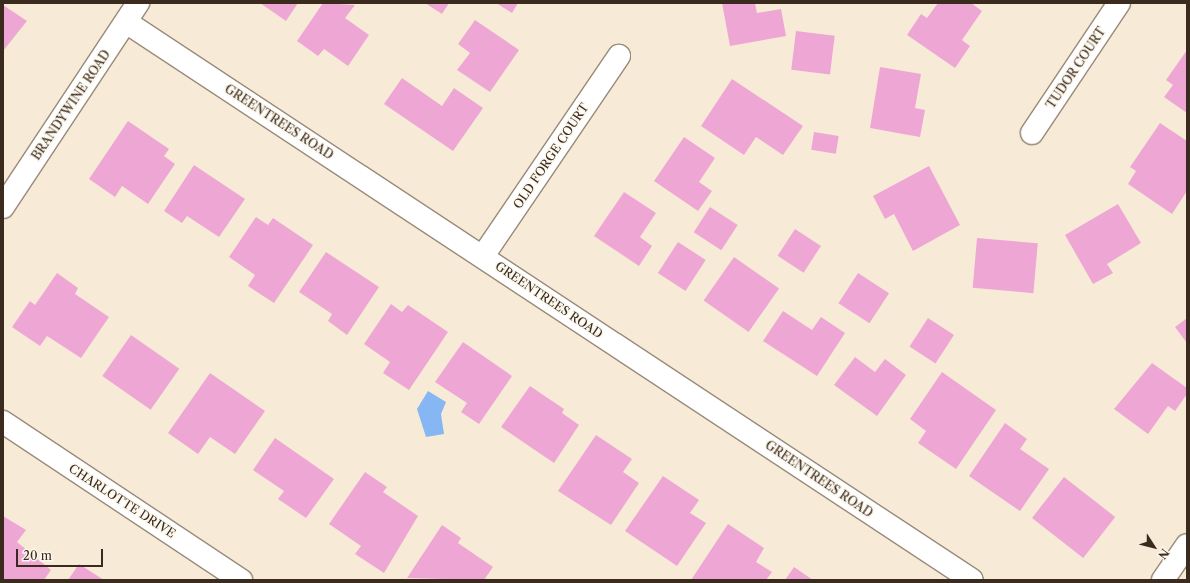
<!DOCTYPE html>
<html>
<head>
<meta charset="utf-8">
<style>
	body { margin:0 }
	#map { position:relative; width:1190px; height:583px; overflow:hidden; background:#f7ebd7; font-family:"Libre Caslon Text",serif }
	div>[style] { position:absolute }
	.water>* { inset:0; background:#87b7f3 }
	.building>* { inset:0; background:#eea7d5; transform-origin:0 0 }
	.roads { filter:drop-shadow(1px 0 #998a7a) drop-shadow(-1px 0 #998a7a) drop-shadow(0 1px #998a7a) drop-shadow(0 -1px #998a7a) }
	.minor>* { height:22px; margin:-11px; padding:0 11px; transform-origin:11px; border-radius:11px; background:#fff }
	span { translate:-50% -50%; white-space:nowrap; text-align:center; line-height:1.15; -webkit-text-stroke:3px #fbf7ec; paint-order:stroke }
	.street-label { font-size:12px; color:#3b2a1e }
	.frame { position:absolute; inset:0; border:4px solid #3b2a1e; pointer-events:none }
	.north { position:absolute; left:1134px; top:527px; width:40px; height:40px; -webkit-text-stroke:3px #fbf7ec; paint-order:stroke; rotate:126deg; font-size:11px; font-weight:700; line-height:16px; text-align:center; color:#3b2a1e }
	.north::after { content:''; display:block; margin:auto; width:14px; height:18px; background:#3b2a1e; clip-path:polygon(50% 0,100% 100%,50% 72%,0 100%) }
	.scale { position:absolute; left:16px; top:549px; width:87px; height:18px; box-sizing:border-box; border:2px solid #3b2a1e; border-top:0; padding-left:5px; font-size:12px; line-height:14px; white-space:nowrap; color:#3b2a1e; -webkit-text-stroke:3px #fbf7ec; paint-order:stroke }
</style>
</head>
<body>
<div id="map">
	<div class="water">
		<i style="clip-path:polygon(428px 391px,446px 402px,441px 414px,444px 434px,426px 437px,417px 409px)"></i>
	</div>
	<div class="building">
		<i style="clip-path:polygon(260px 3px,298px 3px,286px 21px)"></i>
		<i style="clip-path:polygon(323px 3px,355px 5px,345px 18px,369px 35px,348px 66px,324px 49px,318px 56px,297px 41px)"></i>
		<i style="clip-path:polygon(425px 3px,449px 3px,442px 14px)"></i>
		<i style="clip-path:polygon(496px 3px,518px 3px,512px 13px)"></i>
		<i style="clip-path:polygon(722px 3px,755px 3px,757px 13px,781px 9px,786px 36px,730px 46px)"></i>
		<i style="clip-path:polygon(938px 3px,971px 3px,982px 11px,962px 40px,970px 46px,955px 68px,907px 35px,921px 14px,927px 18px)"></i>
		<i style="clip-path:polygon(3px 5px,27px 21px,3px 51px)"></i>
		<i style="clip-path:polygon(475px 20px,519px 50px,490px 92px,457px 70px,470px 53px,458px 44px)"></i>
		<i style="left:796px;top:31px;width:39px;height:39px;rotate:7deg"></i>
		<i style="clip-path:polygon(1187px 50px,1187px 113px,1164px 97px,1173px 85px,1166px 80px)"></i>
		<i style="clip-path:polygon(880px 67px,921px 74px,915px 108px,925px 110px,920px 137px,870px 128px)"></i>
		<i style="clip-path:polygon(402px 78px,442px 106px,454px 88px,483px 108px,453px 151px,384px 104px)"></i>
		<i style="clip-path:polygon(732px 79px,803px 126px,783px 155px,756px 137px,744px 155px,701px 126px)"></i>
		<i style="clip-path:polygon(128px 121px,169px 149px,164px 156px,175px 164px,148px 204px,122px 186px,115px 197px,89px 179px)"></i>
		<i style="clip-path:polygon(1160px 123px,1187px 141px,1187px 191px,1172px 214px,1128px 184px,1136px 171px,1130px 167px)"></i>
		<i style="left:814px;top:132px;width:25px;height:18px;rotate:9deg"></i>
		<i style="clip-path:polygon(684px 137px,715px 158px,699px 182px,712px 191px,698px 211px,654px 181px)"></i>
		<i style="clip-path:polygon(194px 165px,245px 199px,219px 237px,187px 216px,182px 223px,164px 211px)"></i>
		<i style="clip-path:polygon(929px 166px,960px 225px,913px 251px,894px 214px,885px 219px,873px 196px)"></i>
		<i style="clip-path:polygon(624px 192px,656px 213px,640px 237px,652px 246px,639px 266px,594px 236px)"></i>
		<i style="clip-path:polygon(1118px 204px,1141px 243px,1107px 264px,1113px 273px,1093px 284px,1065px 235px)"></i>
		<i style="left:710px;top:207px;width:33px;height:30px;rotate:33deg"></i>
		<i style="clip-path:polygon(256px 217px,268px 225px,273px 218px,313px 245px,274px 303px,248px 286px,255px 275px,229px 257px)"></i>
		<i style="left:795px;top:229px;width:31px;height:32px;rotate:33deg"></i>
		<i style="left:977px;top:238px;width:61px;height:50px;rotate:5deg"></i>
		<i style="left:678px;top:242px;width:33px;height:37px;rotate:33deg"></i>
		<i style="clip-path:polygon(326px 252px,379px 287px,347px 335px,328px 321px,332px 314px,299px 292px)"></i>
		<i style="left:734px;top:257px;width:55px;height:53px;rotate:35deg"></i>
		<i style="clip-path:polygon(57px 273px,78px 288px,75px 294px,109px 317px,81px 358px,47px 336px,40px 346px,12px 327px,30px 301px,35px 305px)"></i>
		<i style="left:858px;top:273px;width:37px;height:36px;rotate:33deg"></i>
		<i style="clip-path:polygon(391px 304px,402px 312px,408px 305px,448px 332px,409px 390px,383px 373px,390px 362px,364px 344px)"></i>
		<i style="clip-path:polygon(783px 311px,812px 330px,821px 317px,845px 333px,817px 376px,763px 341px)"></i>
		<i style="left:928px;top:318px;width:31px;height:34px;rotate:33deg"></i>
		<i style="clip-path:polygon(1187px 318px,1187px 343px,1175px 327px)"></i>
		<i style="left:131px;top:335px;width:59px;height:50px;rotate:35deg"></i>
		<i style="clip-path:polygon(463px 342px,512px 376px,479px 424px,461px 412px,467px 403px,435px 382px)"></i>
		<i style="clip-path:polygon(855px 357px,875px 372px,885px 359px,906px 375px,877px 416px,834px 385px)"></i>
		<i style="clip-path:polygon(1152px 363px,1187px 388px,1187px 394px,1175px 411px,1168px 406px,1148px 434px,1114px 409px)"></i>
		<i style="clip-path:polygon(942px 372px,996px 410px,956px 469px,918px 443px,926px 431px,910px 419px)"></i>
		<i style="clip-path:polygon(210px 373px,265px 411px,235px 454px,210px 437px,198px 454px,168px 433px)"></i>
		<i style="clip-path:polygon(530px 386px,564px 409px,562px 413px,579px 425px,554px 463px,501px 427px)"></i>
		<i style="clip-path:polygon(1005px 423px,1027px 439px,1020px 449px,1049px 469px,1020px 511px,969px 476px)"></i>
		<i style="clip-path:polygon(596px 435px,632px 459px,623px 472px,639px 483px,611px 525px,558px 491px)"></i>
		<i style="clip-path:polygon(275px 438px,334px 479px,306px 518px,278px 499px,284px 491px,253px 470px)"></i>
		<i style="clip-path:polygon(365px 472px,387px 487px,383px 492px,418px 516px,384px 573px,355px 554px,361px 546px,329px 524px)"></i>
		<i style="clip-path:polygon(663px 476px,699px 500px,690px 513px,706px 523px,677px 566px,625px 531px)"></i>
		<i style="left:1064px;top:477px;width:65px;height:52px;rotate:38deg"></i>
		<i style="clip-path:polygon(3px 516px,26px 530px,17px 542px,51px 570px,44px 580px,3px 580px)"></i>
		<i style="clip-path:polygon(728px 524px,764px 548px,756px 562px,772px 572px,766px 580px,691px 580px)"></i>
		<i style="clip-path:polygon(442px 525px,461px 538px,458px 543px,493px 567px,484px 580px,407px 578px)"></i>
		<i style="clip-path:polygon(79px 564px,104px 580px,68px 580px)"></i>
		<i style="clip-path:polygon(794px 567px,813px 580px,785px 580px)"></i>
	</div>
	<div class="roads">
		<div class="minor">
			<i style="left:126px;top:22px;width:1013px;rotate:33.41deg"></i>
			<i style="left:1032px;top:133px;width:156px;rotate:-56.2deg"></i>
			<i style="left:3px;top:207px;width:245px;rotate:-56.5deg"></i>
			<i style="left:483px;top:256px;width:242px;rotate:-55.8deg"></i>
			<i style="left:3px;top:422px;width:286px;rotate:33.6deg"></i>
			<i style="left:1163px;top:580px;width:42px;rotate:-55.6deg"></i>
		</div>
	</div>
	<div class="street-label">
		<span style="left:1076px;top:68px;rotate:-56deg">TUDOR COURT</span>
		<span style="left:71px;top:105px;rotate:-56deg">BRANDYWINE ROAD</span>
		<span style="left:279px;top:122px;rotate:33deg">GREENTREES ROAD</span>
		<span style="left:551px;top:156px;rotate:-56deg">OLD FORGE COURT</span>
		<span style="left:549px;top:300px;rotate:34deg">GREENTREES ROAD</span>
		<span style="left:819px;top:479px;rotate:34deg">GREENTREES ROAD</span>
		<span style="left:122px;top:501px;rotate:33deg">CHARLOTTE DRIVE</span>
	</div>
	<div class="frame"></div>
	<div class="north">N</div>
	<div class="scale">20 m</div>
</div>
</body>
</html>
